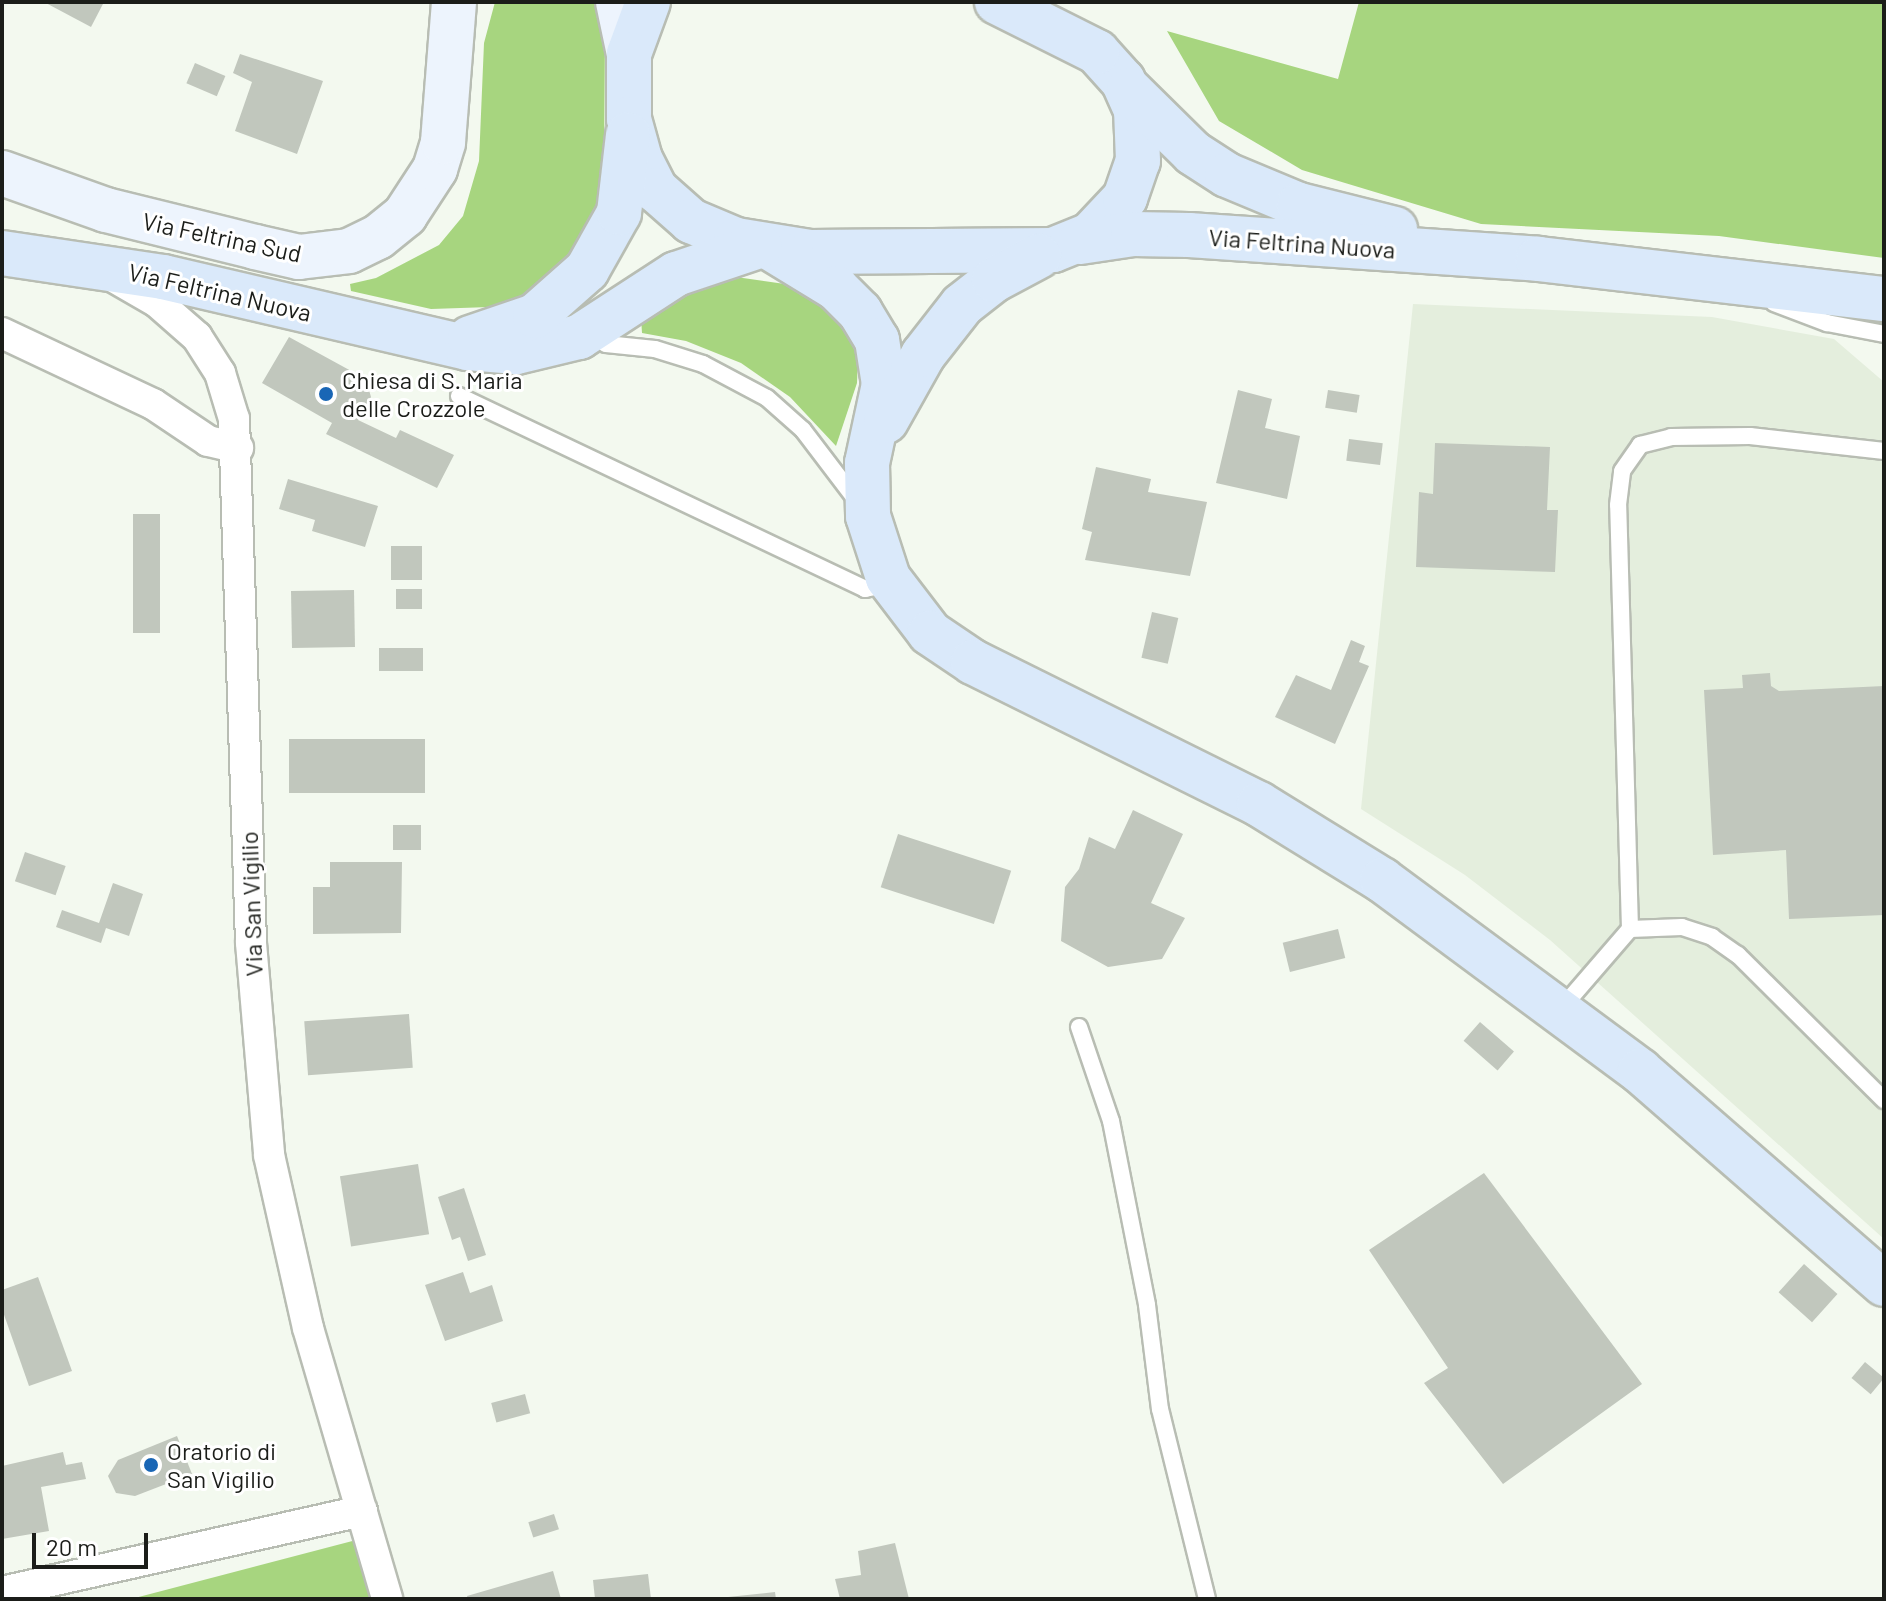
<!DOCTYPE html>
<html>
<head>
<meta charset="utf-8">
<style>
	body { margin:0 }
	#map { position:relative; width:1886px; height:1601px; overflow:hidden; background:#f3f9ef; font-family:Barlow,sans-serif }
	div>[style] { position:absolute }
	.built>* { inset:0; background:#e4eedd }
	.green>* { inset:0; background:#a7d57f }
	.building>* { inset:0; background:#c1c7bd; transform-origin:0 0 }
	.roads { filter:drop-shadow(2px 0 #b8bdb3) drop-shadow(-2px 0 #b8bdb3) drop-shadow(0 2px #b8bdb3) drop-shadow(0 -2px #b8bdb3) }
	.lane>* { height:16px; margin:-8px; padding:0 8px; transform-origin:8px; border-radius:8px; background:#fff }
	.street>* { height:30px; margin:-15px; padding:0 15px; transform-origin:15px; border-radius:15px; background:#fff }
	.secondary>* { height:44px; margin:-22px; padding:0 22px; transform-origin:22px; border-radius:22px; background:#edf4fd }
	.primary>* { height:44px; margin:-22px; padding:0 22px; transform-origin:22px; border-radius:22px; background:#dae9fa }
	.dots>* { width:22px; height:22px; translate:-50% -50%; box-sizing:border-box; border:4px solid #fff; border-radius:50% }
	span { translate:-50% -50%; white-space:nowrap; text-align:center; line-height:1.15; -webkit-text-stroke:6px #fff; paint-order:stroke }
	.street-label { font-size:24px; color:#1b1d19 }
	.poi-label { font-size:24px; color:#1b1d19 }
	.left { translate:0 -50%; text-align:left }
	.frame { position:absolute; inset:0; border:4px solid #1b1d19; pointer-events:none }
	.scale { position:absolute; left:32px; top:1533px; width:116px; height:36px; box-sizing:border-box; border:4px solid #1b1d19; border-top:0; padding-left:10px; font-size:24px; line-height:28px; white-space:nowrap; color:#1b1d19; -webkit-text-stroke:6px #fff; paint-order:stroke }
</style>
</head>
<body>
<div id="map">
	<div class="built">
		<i style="clip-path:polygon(1413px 304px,1712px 317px,1834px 339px,1884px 382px,1884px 1239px,1550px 940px,1465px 875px,1361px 809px)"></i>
	</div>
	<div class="green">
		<i style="clip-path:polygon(495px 2px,594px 2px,599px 11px,605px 35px,604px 164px,599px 207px,583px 244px,527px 295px,490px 307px,431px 309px,351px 291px,350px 284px,376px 278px,439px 245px,463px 216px,479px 161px,484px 43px)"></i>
		<i style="clip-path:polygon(1359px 2px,1884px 2px,1884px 258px,1719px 236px,1481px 224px,1302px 170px,1219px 121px,1167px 31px,1338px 79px)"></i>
		<i style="clip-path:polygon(736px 277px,806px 287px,851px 330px,858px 355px,857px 383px,836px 446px,790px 397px,741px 363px,686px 341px,642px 333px,641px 317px,668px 297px)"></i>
		<i style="clip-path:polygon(360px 1539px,377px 1599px,131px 1599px)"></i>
	</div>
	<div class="building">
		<i style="clip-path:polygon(44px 2px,104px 2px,91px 27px)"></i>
		<i style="clip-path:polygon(240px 54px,323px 81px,297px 154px,235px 131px,252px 82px,233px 73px)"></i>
		<i style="left:195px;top:63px;width:33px;height:22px;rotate:23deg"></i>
		<i style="clip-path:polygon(289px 337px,353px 372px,349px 379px,369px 390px,371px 397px,358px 420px,396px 438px,400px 430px,454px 455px,437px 488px,326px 434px,332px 423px,262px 383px)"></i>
		<i style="clip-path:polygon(1238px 390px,1272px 399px,1265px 428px,1300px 436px,1287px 499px,1216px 483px)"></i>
		<i style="left:1328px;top:390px;width:32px;height:18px;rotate:9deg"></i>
		<i style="left:1349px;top:439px;width:34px;height:22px;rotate:7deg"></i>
		<i style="clip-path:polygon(1435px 443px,1550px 447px,1547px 510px,1558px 510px,1555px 572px,1416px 567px,1419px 492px,1433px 494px)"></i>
		<i style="clip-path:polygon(1096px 467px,1151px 479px,1148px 492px,1207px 502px,1190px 576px,1085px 560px,1092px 532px,1082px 529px)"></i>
		<i style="clip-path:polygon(288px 479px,378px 506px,365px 547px,312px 531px,315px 520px,279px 509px)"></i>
		<i style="left:133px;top:514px;width:27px;height:119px"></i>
		<i style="left:422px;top:546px;width:34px;height:31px;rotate:90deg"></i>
		<i style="left:396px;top:589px;width:26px;height:20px"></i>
		<i style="left:354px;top:590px;width:57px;height:63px;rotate:89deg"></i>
		<i style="left:1152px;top:612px;width:27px;height:47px;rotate:13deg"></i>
		<i style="clip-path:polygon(1351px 640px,1365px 646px,1359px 662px,1369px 666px,1335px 744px,1275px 717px,1296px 675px,1331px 690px)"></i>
		<i style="left:423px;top:648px;width:23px;height:44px;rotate:90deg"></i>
		<i style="clip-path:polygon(1770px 673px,1771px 686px,1779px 691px,1884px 686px,1884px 915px,1789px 919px,1786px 850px,1713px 855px,1704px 690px,1743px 688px,1742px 675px)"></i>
		<i style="left:289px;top:739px;width:136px;height:54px"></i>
		<i style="clip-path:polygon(1133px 810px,1183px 834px,1151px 903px,1185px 918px,1162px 959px,1108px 967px,1061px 941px,1065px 887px,1079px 869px,1089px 837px,1115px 849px)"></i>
		<i style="left:421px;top:825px;width:25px;height:28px;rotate:90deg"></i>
		<i style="left:898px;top:834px;width:119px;height:56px;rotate:18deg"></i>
		<i style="left:25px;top:852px;width:43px;height:31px;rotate:19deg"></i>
		<i style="clip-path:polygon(330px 862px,402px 862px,401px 933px,313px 934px,313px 887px,330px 887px)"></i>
		<i style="clip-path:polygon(113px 883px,143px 894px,129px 936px,106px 928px,101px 943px,56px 927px,62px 910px,99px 923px)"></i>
		<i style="left:1338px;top:929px;width:30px;height:57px;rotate:76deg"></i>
		<i style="left:409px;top:1014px;width:54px;height:105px;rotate:86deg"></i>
		<i style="left:1480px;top:1022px;width:45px;height:25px;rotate:41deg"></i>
		<i style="left:418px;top:1164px;width:71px;height:79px;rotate:81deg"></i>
		<i style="clip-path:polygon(1484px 1173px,1642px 1384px,1503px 1484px,1424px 1383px,1448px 1368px,1369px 1250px)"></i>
		<i style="clip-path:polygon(464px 1188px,486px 1255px,468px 1261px,460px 1237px,452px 1240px,438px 1197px)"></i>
		<i style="left:1804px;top:1264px;width:45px;height:38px;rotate:42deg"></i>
		<i style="clip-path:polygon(463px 1272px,470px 1293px,492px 1285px,503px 1321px,445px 1341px,425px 1285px)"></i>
		<i style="clip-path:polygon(38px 1277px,72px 1371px,29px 1386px,2px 1309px,2px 1290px)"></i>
		<i style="left:1865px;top:1362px;width:25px;height:21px;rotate:40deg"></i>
		<i style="left:525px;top:1394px;width:20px;height:35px;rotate:75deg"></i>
		<i style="clip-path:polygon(177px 1436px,192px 1474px,135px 1496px,116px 1493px,108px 1476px,118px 1460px)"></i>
		<i style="clip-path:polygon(63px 1452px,66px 1465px,82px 1462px,86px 1479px,41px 1487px,49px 1531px,2px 1539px,2px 1466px)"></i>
		<i style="left:554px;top:1514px;width:16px;height:27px;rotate:72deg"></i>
		<i style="clip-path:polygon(895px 1543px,909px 1599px,840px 1599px,835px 1579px,861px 1575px,858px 1551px)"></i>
		<i style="clip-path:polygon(553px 1571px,561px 1599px,468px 1599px,467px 1596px)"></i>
		<i style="clip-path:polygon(648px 1574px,651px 1599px,595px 1599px,593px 1580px)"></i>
		<i style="clip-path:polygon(775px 1592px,776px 1599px,728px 1599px,728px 1597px)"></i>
	</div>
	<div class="roads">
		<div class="lane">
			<i style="left:1774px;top:303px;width:57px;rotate:20.7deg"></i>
			<i style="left:1827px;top:323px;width:58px;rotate:10.9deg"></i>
			<i style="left:591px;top:332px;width:19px;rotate:39deg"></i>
			<i style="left:606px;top:344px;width:49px;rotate:5.8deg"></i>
			<i style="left:655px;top:349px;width:50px;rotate:17.4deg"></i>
			<i style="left:703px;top:364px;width:72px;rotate:28deg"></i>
			<i style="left:767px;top:398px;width:48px;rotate:41.6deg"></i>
			<i style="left:803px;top:430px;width:89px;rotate:52.7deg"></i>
			<i style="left:459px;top:396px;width:450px;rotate:25.4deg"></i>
			<i style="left:865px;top:589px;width:25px;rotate:-11deg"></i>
			<i style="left:1630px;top:929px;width:52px;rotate:-2.2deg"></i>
			<i style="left:1682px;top:927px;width:32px;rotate:18deg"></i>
			<i style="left:1712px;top:937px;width:32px;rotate:35deg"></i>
			<i style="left:1738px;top:955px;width:206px;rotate:44.8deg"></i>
			<i style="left:1560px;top:1010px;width:107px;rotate:-49.2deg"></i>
			<i style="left:1630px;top:929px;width:424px;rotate:-91.6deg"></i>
			<i style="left:1618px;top:505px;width:34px;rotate:-83deg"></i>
			<i style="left:1622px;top:471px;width:32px;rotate:-55deg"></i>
			<i style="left:1640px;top:445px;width:32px;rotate:-14deg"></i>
			<i style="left:1671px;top:437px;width:79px;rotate:-0.7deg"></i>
			<i style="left:1750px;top:436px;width:135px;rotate:6.4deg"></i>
			<i style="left:1079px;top:1027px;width:99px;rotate:71.2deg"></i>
			<i style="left:1111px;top:1121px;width:187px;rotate:78.9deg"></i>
			<i style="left:1147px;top:1305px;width:105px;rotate:82.9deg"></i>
			<i style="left:1160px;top:1409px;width:196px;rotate:76.1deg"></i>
		</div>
		<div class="street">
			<i style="left:112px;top:276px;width:52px;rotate:30deg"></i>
			<i style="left:157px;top:302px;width:53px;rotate:41.2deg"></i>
			<i style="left:197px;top:337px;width:43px;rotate:57.4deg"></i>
			<i style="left:220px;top:373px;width:48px;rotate:73.1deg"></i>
			<i style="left:234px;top:419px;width:524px;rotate:88.14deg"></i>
			<i style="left:251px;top:943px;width:213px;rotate:85.1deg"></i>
			<i style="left:269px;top:1155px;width:177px;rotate:77.3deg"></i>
			<i style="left:308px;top:1328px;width:282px;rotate:73.7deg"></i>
			<i style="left:2px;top:333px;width:167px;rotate:25.2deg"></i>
			<i style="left:153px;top:404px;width:66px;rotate:33.9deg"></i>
			<i style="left:208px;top:441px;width:31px;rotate:13deg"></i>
			<i style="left:2px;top:1592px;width:369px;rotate:-12.7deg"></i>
		</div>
		<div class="secondary">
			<i style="left:618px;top:2px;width:53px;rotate:78.1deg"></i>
			<i style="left:2px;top:173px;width:110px;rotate:19.6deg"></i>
			<i style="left:106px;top:210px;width:154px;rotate:13.9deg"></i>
			<i style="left:255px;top:247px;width:45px;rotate:12.8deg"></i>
			<i style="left:299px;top:257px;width:50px;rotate:-6.8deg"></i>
			<i style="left:349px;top:251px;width:32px;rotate:-26deg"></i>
			<i style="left:378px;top:237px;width:35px;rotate:-39deg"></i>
			<i style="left:405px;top:215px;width:55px;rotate:-56.9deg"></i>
			<i style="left:435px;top:169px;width:28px;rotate:-73deg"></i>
			<i style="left:443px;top:142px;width:140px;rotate:-85.5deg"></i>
		</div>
		<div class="primary">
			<i style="left:648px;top:2px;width:55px;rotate:110.1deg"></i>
			<i style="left:629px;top:54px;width:65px;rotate:90deg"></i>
			<i style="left:629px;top:119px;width:41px;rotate:74.6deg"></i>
			<i style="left:640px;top:159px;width:35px;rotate:63deg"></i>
			<i style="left:656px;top:190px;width:47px;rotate:41.5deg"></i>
			<i style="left:691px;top:221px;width:49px;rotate:22.9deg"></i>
			<i style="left:736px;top:240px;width:75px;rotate:9.2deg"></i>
			<i style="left:810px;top:252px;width:243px;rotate:-0.5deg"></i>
			<i style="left:1053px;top:250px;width:40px;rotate:-22deg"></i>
			<i style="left:1090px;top:235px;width:51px;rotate:-46.6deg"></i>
			<i style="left:1125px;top:198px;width:39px;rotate:-71deg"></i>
			<i style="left:1138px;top:161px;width:51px;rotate:-92.2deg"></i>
			<i style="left:1136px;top:110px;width:32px;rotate:-114deg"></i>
			<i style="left:1123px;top:81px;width:39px;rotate:-132deg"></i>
			<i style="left:1097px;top:52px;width:112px;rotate:-153.4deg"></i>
			<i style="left:1129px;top:90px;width:90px;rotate:44.5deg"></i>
			<i style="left:1193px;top:153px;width:40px;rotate:32.9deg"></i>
			<i style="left:1227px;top:175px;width:78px;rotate:22.6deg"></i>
			<i style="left:1299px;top:205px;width:99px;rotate:14deg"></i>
			<i style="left:1080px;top:242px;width:54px;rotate:-8.6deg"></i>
			<i style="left:1133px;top:234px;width:56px;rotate:1deg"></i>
			<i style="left:1189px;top:235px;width:350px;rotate:3.9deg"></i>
			<i style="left:1538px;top:259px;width:348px;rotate:6.6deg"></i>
			<i style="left:767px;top:246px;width:81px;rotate:31.3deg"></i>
			<i style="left:836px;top:288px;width:34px;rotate:45deg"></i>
			<i style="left:860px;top:312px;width:33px;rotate:59deg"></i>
			<i style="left:877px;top:340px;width:45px;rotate:81deg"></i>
			<i style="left:884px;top:384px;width:81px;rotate:102.1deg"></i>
			<i style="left:867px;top:463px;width:53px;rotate:88.9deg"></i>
			<i style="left:868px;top:516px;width:65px;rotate:72.1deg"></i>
			<i style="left:888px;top:578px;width:69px;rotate:52.6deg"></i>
			<i style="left:930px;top:633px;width:52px;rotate:34deg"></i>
			<i style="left:973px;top:662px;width:319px;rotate:26.4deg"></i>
			<i style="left:1259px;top:804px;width:145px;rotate:31.7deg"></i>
			<i style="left:1382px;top:880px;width:321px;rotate:36.5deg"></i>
			<i style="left:1640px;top:1071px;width:324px;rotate:41.1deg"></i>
			<i style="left:2px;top:253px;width:163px;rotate:8.5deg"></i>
			<i style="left:163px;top:277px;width:312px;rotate:13.1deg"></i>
			<i style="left:467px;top:348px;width:49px;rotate:4.7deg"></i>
			<i style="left:516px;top:352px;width:65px;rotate:-13.4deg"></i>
			<i style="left:579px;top:337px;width:116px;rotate:-33deg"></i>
			<i style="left:676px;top:274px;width:88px;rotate:-18.6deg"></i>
			<i style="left:470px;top:338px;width:69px;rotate:-18.7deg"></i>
			<i style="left:535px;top:316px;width:69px;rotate:-41.5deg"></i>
			<i style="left:587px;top:270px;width:65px;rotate:-60.7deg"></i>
			<i style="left:619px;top:213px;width:79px;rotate:-83.4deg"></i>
			<i style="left:886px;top:421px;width:76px;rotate:-60.7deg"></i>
			<i style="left:923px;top:355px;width:63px;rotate:-52deg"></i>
			<i style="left:962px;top:305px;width:41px;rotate:-38deg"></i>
			<i style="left:994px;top:280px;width:51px;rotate:-28.1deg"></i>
		</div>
	</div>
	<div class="dots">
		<i style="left:326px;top:394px;background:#1966b5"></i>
		<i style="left:151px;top:1465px;background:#1966b5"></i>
	</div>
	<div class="street-label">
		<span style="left:222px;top:237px;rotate:12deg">Via Feltrina Sud</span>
		<span style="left:1302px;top:243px;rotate:4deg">Via Feltrina Nuova</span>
		<span style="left:220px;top:292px;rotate:13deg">Via Feltrina Nuova</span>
		<span style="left:251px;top:904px;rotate:-92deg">Via San Vigilio</span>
	</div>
	<div class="poi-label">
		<span class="left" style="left:342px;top:394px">Chiesa di S. Maria<br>delle Crozzole</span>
		<span class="left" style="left:167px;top:1465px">Oratorio di<br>San Vigilio</span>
	</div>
	<div class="frame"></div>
	<div class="scale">20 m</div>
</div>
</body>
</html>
